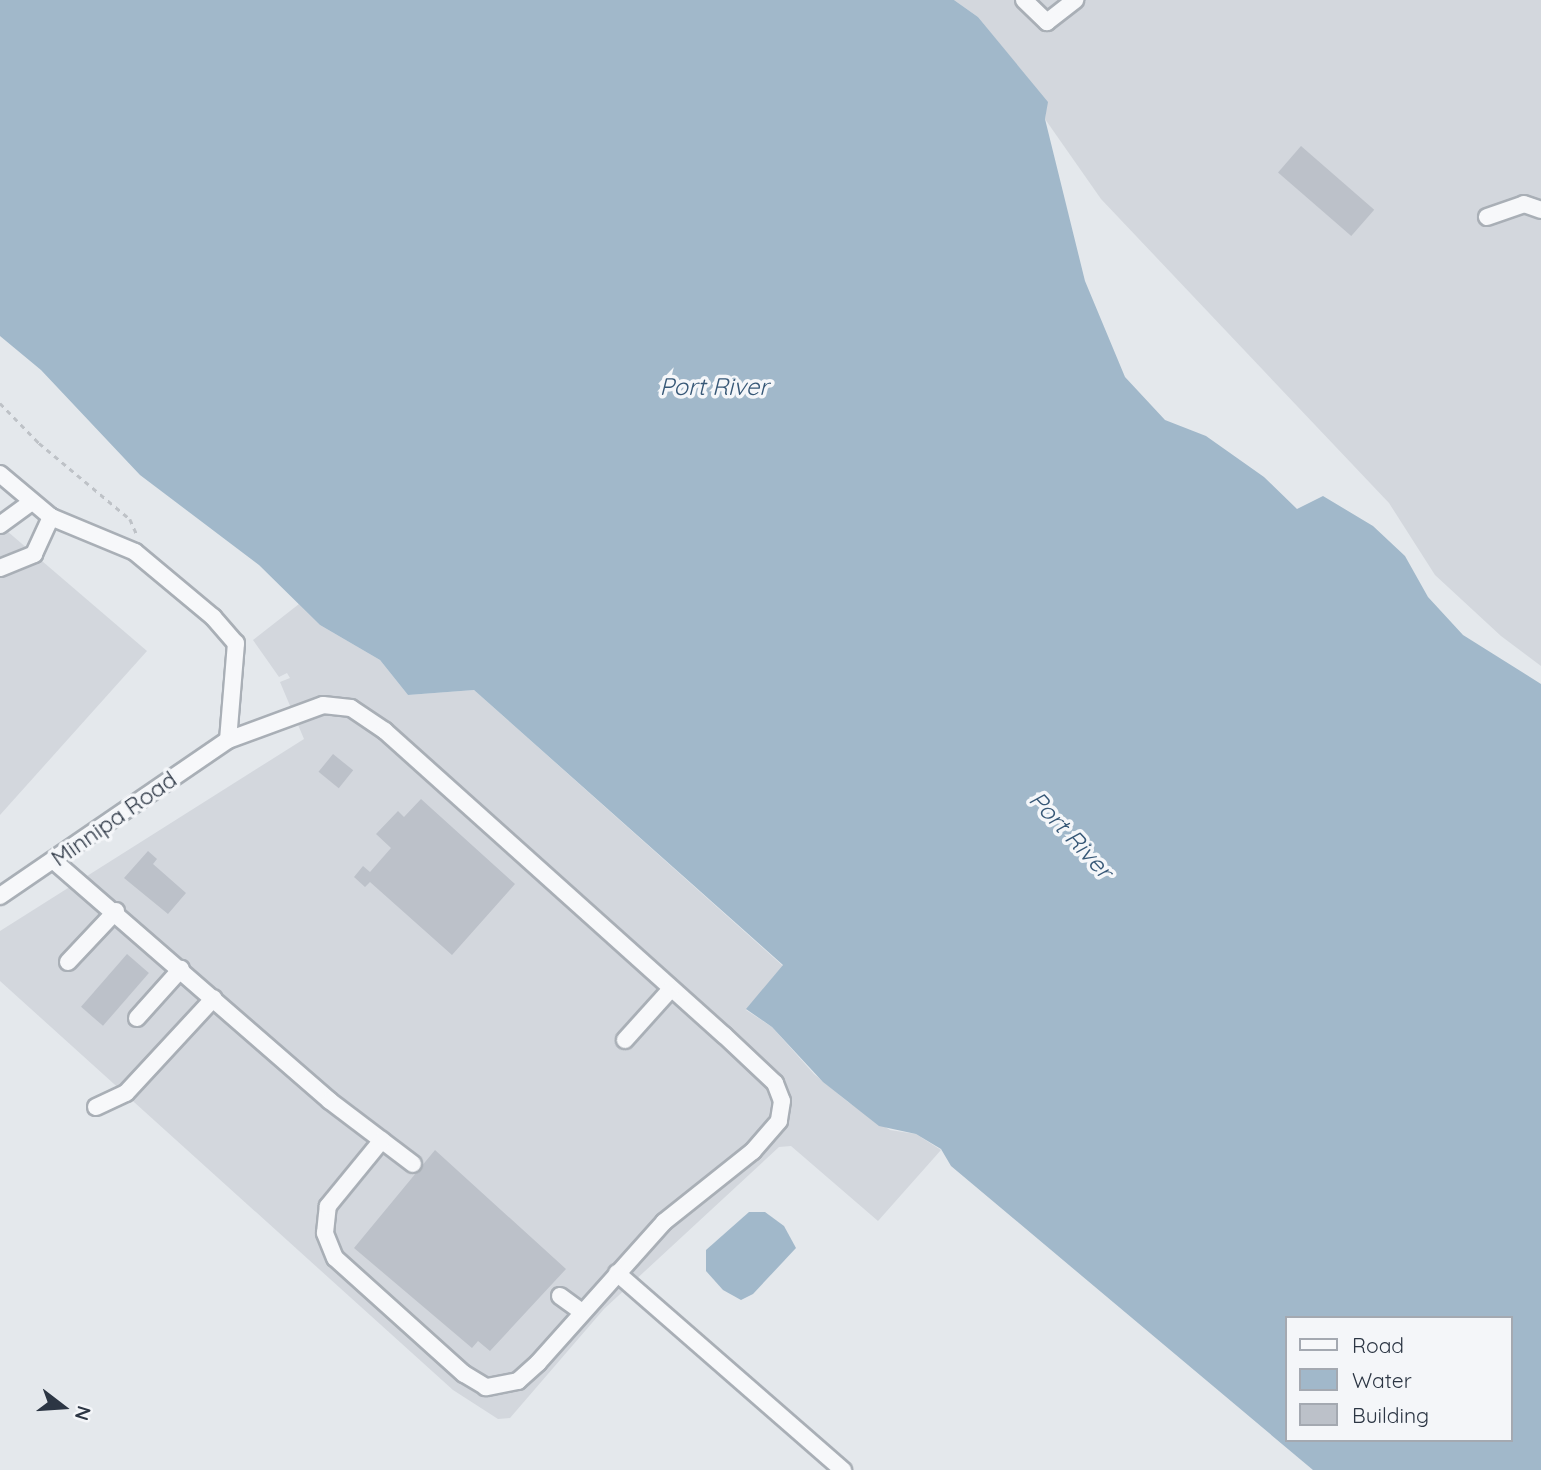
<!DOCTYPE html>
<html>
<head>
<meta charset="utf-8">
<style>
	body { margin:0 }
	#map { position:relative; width:1541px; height:1470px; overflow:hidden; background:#e4e8ec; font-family:Quicksand,sans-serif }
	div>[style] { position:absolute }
	.built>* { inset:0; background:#d3d7dd }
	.water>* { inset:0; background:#a1b8ca }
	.building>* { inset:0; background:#bcc1c9; transform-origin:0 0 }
	.path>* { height:2.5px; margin-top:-1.25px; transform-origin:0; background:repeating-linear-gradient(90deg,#bec2c7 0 5px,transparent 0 10px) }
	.roads { filter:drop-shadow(2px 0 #a9afb6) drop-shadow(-2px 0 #a9afb6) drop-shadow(0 2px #a9afb6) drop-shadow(0 -2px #a9afb6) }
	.minor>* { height:16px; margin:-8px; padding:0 8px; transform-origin:8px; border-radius:8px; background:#f7f8fa }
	span { translate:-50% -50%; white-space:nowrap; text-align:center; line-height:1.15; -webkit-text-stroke:7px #f4f6f9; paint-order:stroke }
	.street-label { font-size:23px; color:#2c3644 }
	.water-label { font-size:24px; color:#375877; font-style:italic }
	.legend { position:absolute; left:1285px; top:1316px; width:228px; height:126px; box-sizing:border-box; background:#f4f6f9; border:2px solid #a4a9b1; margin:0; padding:9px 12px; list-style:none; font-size:21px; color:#2c3644 }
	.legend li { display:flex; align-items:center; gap:14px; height:35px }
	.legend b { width:35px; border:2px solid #a4a9b1 }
	.north { position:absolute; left:28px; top:1372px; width:70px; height:70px; -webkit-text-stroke:5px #f4f6f9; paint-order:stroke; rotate:107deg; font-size:19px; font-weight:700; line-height:28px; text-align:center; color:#2c3644 }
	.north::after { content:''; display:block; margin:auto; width:24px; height:32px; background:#2c3644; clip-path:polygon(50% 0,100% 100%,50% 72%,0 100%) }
</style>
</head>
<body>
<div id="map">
	<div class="built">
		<i style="clip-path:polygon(954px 0,1541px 0,1541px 666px,1501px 636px,1435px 575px,1389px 503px,1101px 199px,1045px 119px,1047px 102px,978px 17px)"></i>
		<i style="clip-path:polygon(0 525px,147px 651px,0 815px)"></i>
		<i style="clip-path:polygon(299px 604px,320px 625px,380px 660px,408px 695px,474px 690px,783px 966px,746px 1010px,772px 1027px,814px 1074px,848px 1102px,890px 1130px,916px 1134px,941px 1150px,878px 1221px,791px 1146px,779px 1147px,604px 1309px,510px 1418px,498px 1419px,453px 1390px,0 981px,0 931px,304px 739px,280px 682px,290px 678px,287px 673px,279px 677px,253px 640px)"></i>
	</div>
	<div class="water">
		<i style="clip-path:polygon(evenodd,0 0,954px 0,978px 17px,1048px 102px,1045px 119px,1085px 281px,1125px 377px,1165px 420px,1206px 436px,1264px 477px,1297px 509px,1323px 496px,1373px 526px,1405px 556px,1428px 597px,1463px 635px,1541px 684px,1541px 1470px,1313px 1470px,951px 1166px,941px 1149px,916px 1134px,879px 1126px,823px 1082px,772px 1027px,746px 1009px,783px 965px,474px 690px,408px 695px,380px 660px,320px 625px,259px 565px,140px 475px,41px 370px,0 336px,0 0,1287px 1318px,1511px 1318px,1511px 1440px,1287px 1440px,1287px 1318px)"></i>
		<i style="clip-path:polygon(749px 1212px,765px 1212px,784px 1226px,796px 1248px,753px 1294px,741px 1300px,723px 1290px,706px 1271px,706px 1250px)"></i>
	</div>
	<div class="building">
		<i style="left:1301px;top:146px;width:97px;height:35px;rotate:41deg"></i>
		<i style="left:333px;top:754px;width:26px;height:23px;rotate:39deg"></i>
		<i style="clip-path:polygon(421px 799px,515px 884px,452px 955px,370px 882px,365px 887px,354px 877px,363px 866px,370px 872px,391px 848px,376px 834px,398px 811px,404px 817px)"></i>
		<i style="clip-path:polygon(148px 851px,157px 859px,153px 864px,186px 893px,168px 914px,124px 878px)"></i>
		<i style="left:127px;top:954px;width:29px;height:70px;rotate:41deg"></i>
		<i style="clip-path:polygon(435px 1150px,566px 1269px,490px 1351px,478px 1341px,472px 1348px,354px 1248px)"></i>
	</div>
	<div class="path">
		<i style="left:0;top:403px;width:56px;rotate:45.7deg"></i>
		<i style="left:39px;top:443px;width:119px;rotate:39.9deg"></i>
		<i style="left:130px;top:519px;width:17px;rotate:66deg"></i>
	</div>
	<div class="roads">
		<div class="minor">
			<i style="left:1024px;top:0;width:32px;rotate:44deg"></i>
			<i style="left:1047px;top:22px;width:36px;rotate:-38deg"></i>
			<i style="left:1487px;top:217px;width:39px;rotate:-19deg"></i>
			<i style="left:1524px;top:204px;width:18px;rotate:19deg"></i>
			<i style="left:0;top:474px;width:67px;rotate:40.1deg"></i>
			<i style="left:51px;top:517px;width:91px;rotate:22.6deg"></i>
			<i style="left:135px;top:552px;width:102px;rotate:39.8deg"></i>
			<i style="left:213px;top:617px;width:35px;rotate:49deg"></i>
			<i style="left:236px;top:643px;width:97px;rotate:94.7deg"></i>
			<i style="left:0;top:525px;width:39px;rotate:-36deg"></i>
			<i style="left:0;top:568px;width:37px;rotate:-22deg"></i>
			<i style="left:34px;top:554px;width:41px;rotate:-65.3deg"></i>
			<i style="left:54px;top:861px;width:366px;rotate:41deg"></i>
			<i style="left:330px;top:1101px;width:104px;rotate:37.2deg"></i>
			<i style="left:0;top:896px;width:276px;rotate:-34.4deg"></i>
			<i style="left:228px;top:740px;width:101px;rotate:-20.2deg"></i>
			<i style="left:323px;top:705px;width:28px;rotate:6deg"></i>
			<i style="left:351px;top:708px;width:41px;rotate:34.1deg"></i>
			<i style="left:385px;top:731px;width:455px;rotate:41.9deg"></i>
			<i style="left:724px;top:1035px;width:70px;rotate:43.3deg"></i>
			<i style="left:775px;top:1083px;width:19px;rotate:69deg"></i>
			<i style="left:782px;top:1101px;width:20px;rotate:99deg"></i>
			<i style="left:779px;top:1121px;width:40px;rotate:131deg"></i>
			<i style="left:753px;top:1151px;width:114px;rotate:141.4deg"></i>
			<i style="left:664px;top:1222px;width:189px;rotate:131.8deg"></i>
			<i style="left:538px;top:1363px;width:27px;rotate:138deg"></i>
			<i style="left:518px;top:1381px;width:33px;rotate:169deg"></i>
			<i style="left:486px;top:1387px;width:26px;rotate:-149deg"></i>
			<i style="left:464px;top:1374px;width:173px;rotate:-138deg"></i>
			<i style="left:335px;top:1258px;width:27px;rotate:-112deg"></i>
			<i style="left:325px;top:1233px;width:27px;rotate:-84deg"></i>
			<i style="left:328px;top:1206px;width:85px;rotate:-50.7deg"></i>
			<i style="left:68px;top:962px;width:70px;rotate:-46.7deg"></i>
			<i style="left:137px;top:1018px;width:66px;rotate:-48.1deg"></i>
			<i style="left:625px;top:1040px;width:67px;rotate:-48deg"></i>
			<i style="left:96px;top:1107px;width:33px;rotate:-25deg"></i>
			<i style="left:126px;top:1093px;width:129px;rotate:-47.2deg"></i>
			<i style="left:617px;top:1273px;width:300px;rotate:41.1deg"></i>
			<i style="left:560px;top:1296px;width:27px;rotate:36deg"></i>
		</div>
	</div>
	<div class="street-label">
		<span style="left:114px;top:819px;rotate:-35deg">Minnipa Road</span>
	</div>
	<div class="water-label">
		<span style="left:714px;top:387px">Port River</span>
		<span style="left:1071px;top:835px;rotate:47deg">Port River</span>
	</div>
	<ul class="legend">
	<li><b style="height:9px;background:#f7f8fa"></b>Road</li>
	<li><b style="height:19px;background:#a1b8ca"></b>Water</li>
	<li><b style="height:19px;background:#bcc1c9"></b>Building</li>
	</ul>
	<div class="north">N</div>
</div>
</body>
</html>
